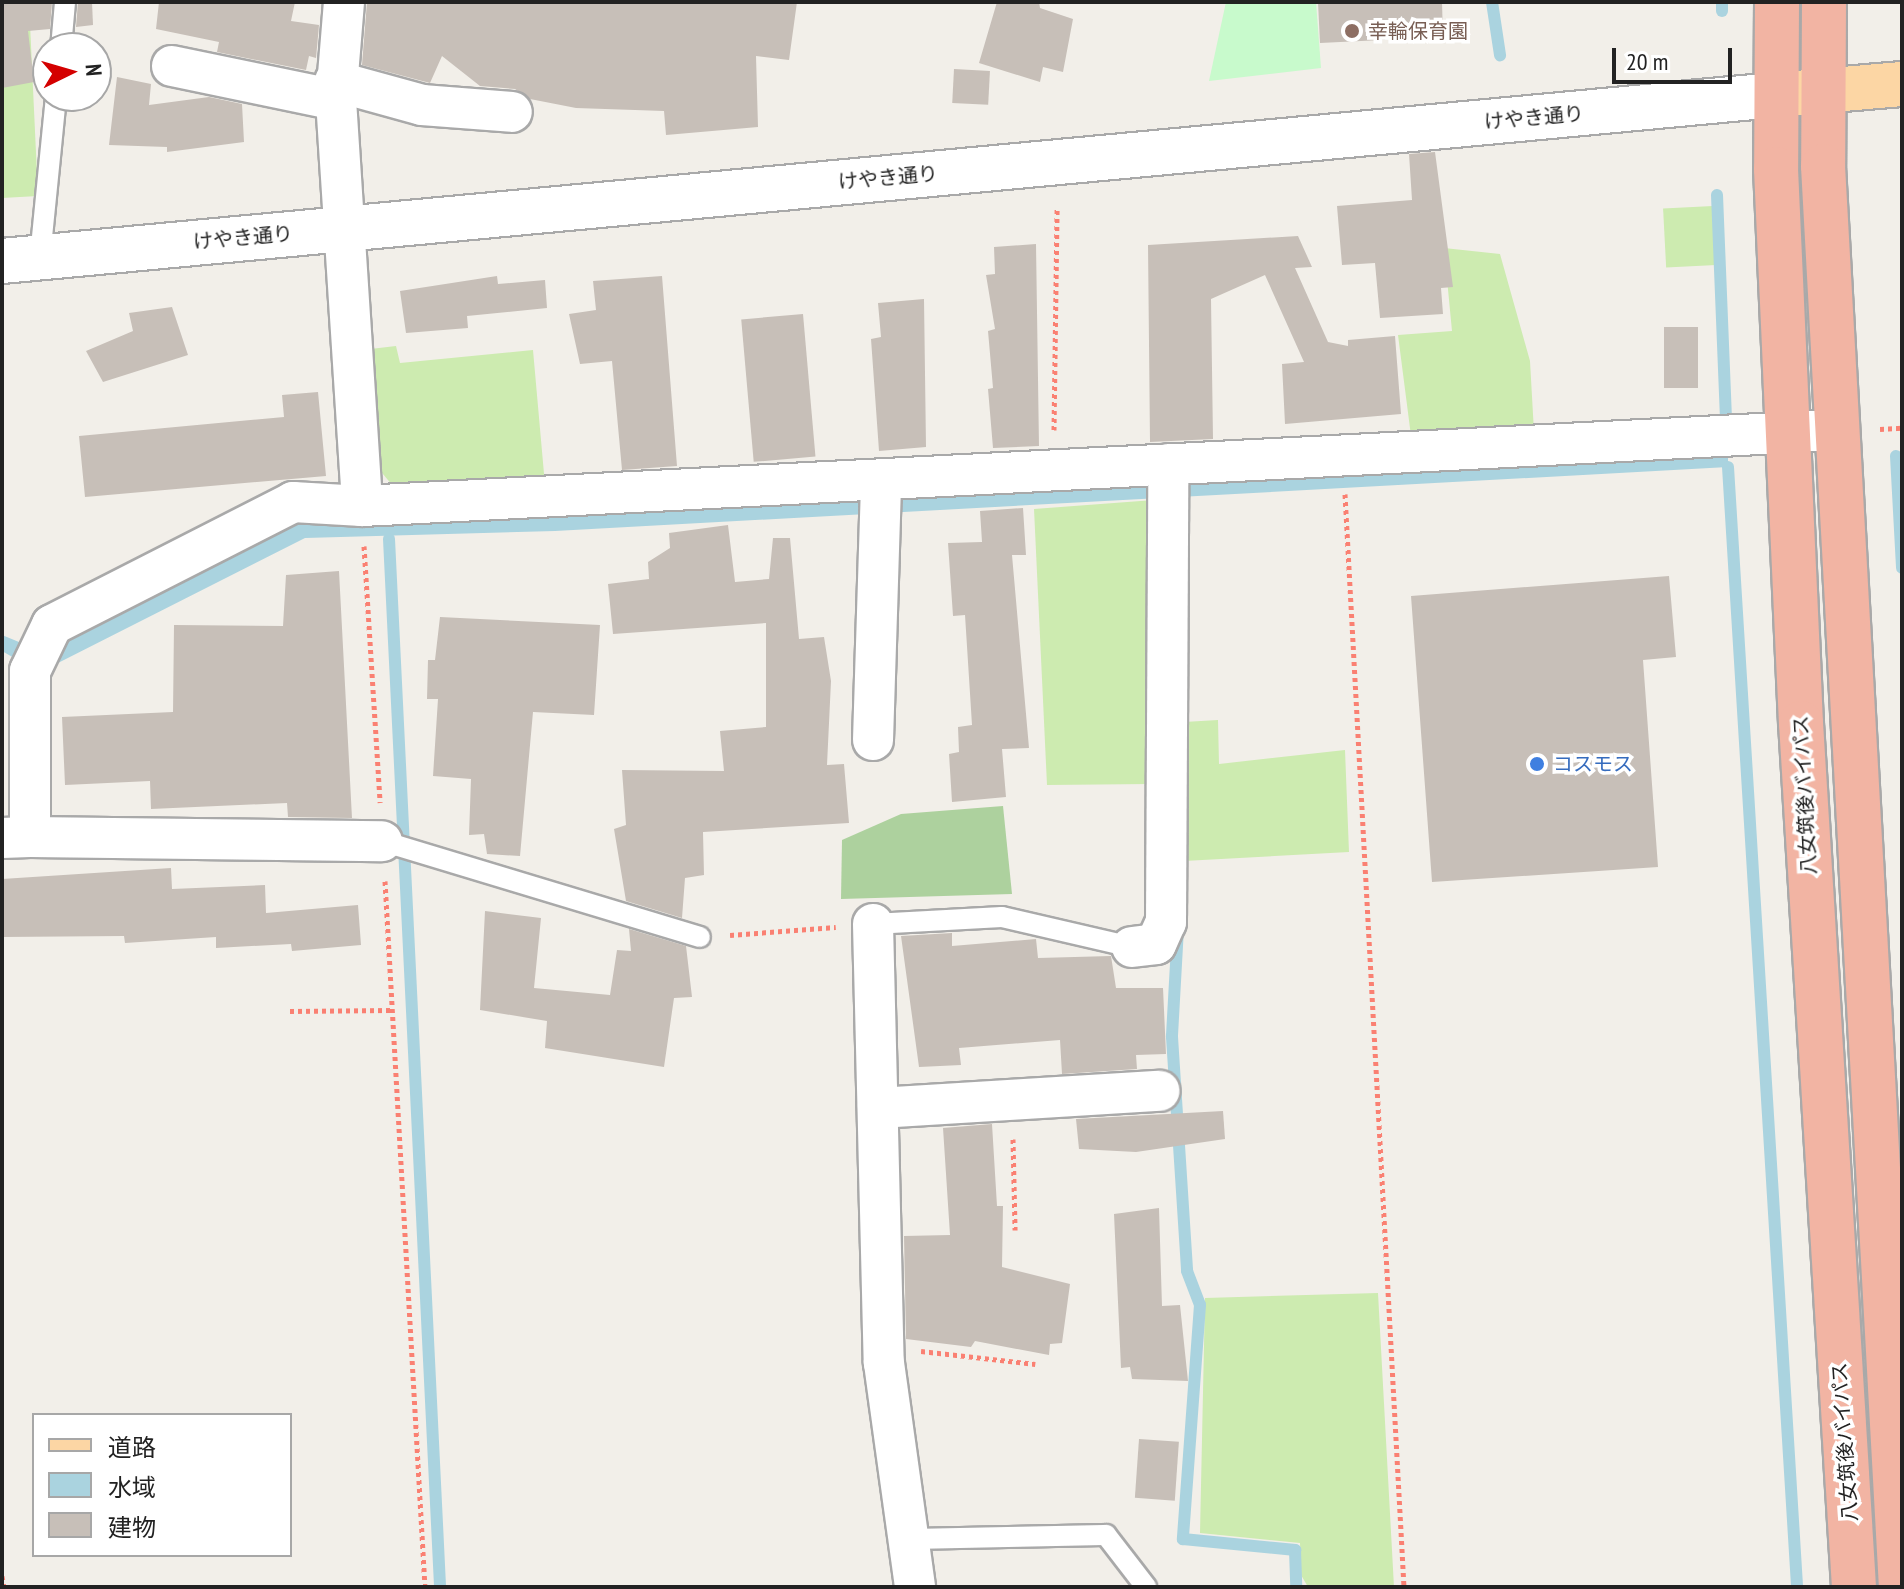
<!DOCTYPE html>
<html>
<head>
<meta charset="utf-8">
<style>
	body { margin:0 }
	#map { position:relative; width:1904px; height:1589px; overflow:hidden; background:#f2efe9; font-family:"PT Sans Narrow","Noto Sans JP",sans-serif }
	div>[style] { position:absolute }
	.grass>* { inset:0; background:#cdebb0; transform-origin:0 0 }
	.forest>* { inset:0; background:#add19e }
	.park>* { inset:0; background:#c8facc }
	.water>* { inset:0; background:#aad3df }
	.stream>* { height:12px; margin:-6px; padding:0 6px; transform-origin:6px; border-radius:6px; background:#aad3df }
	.building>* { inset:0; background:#c7bfb8; transform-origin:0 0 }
	.path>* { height:5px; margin-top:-2.5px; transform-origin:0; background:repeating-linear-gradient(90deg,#fa8072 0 4px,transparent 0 8px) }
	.roads { filter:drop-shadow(2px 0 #a9a9a9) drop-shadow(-2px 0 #a9a9a9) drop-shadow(0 2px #a9a9a9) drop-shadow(0 -2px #a9a9a9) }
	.service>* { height:20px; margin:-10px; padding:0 10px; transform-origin:10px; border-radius:10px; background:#fff }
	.minor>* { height:40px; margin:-20px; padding:0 20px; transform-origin:20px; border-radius:20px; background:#fff }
	.tertiary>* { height:44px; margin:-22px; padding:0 22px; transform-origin:22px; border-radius:22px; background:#fff }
	.primary>* { height:44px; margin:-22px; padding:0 22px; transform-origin:22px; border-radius:22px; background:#fcd6a4 }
	.trunk>* { height:44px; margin:-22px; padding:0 22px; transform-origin:22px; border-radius:22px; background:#f2b4a3 }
	.dots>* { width:22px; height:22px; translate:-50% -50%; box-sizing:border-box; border:4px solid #fff; border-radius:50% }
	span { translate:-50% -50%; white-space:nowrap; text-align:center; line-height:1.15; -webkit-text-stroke:7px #fff; paint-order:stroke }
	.education-label { font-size:20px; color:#785e54 }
	.left { translate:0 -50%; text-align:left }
	.street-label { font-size:20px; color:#222 }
	.shop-label { font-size:20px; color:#366cbe }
	.frame { position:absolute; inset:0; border:4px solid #222; pointer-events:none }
	.legend { position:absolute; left:32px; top:1413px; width:260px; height:144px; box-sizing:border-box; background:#fff; border:2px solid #a7a7a7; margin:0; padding:10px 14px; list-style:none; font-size:24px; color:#222 }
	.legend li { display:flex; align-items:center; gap:16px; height:40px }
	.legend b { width:40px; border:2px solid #a7a7a7 }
	.north { position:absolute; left:32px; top:32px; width:80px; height:80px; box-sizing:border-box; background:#fff; border:2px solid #a7a7a7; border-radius:50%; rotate:85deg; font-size:22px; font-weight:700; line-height:32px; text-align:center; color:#222 }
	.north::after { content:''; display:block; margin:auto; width:28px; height:36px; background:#d40000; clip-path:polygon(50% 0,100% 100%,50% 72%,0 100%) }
	.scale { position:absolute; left:1612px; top:48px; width:120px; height:36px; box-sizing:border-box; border:4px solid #222; border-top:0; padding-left:10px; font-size:24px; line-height:28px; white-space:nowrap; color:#222; -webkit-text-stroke:6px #fff; paint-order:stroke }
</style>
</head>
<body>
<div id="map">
	<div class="grass">
		<i style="clip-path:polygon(2px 2px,29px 2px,38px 196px,2px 198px)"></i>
		<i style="left:1713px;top:206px;width:59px;height:50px;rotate:87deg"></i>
		<i style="clip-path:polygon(1444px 248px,1500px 254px,1530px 361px,1534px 432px,1411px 436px,1398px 335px,1452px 331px)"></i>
		<i style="clip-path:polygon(396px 346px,400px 363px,533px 350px,545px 485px,398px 492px,367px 455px,362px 350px)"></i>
		<i style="clip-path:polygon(1154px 500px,1150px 784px,1047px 785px,1034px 509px)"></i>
		<i style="clip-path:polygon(1218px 720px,1219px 764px,1345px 750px,1349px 852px,1184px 861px,1184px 722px)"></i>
		<i style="clip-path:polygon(1378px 1293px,1394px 1587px,1308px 1587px,1301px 1575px,1300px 1543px,1200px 1533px,1205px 1298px)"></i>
	</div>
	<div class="forest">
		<i style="clip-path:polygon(1003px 806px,1012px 894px,841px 899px,842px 840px,901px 814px)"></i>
	</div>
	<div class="park">
		<i style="clip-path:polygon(1226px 2px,1316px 2px,1321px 68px,1209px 81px)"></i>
	</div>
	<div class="water">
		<i style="clip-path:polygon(1728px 448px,1728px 467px,555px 531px,305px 538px,56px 664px,21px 662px,2px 651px,2px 635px,36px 649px,298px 523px)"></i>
	</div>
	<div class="stream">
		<i style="left:1492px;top:2px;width:54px;rotate:81.4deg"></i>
		<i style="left:1722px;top:2px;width:9px;rotate:90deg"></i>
		<i style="left:1717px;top:195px;width:222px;rotate:87.7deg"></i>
		<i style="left:1896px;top:456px;width:112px;rotate:86.9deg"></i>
		<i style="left:1728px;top:467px;width:1122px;rotate:86.47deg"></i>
		<i style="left:389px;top:539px;width:1049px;rotate:87.21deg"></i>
		<i style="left:1178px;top:928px;width:109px;rotate:93.2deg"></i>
		<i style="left:1172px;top:1037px;width:234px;rotate:86.3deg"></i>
		<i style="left:1187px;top:1271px;width:36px;rotate:69deg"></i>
		<i style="left:1200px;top:1305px;width:235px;rotate:94.2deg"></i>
		<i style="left:1183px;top:1539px;width:113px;rotate:5.6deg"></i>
		<i style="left:1295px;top:1550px;width:37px;rotate:88deg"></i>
	</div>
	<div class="building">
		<i style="clip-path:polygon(2px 2px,52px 2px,50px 29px,28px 31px,34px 82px,2px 88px)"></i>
		<i style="clip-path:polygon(78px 2px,92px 2px,93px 25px,76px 27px)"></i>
		<i style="clip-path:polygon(159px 2px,295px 2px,291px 21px,319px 25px,316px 58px,309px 56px,306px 70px,217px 52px,219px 42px,156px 29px)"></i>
		<i style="clip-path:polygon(367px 2px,797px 2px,789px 60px,756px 56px,758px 127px,666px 135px,664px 111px,576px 108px,530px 99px,515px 89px,480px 86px,442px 56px,430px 83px,362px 65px)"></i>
		<i style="clip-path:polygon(997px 2px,1039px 2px,1040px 8px,1073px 19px,1063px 72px,1043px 67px,1040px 82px,979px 63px)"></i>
		<i style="clip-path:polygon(1318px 2px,1442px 2px,1443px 37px,1320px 43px)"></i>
		<i style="left:954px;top:69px;width:36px;height:34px;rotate:3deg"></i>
		<i style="clip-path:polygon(117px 77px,151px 84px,149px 105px,209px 97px,242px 104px,244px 142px,167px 152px,167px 147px,109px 145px)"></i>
		<i style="clip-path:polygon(1435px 152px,1453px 287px,1441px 288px,1443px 314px,1380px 318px,1375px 263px,1342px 265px,1337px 206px,1412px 200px,1409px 154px)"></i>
		<i style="clip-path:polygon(1298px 236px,1312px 267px,1295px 268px,1328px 342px,1348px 346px,1348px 340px,1395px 336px,1401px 414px,1285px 424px,1282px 364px,1304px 362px,1265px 275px,1211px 299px,1213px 439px,1150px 442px,1148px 245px)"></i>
		<i style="clip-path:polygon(1036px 244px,1039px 446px,993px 448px,988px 389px,993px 388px,988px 331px,995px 329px,986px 275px,995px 274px,994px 247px)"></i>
		<i style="clip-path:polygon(497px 276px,498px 284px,545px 280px,547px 308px,467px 316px,468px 328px,406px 333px,400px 291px)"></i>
		<i style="clip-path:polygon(662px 276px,677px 466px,622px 470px,612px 361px,580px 364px,569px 314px,596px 310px,593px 281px)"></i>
		<i style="clip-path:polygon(924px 299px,926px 447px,879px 451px,871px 339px,881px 337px,878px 303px)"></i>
		<i style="clip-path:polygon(172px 307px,188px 355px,103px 382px,86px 351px,133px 331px,129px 313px)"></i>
		<i style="left:803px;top:314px;width:143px;height:62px;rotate:85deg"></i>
		<i style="left:1664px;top:327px;width:34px;height:61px"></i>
		<i style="clip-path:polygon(318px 392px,326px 476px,85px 497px,79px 436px,284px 417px,282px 395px)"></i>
		<i style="clip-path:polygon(1023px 508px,1026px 555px,1012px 555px,1029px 748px,1002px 749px,1006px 797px,952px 802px,949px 754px,959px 752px,958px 727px,972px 725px,965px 615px,953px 616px,948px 543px,982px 542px,980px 511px)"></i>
		<i style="clip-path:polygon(728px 525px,735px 582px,769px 579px,773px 538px,790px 538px,799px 639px,824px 637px,831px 681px,827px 765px,844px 764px,849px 823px,703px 832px,704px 875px,685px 878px,682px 918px,626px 901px,614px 829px,626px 825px,622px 770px,724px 771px,720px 731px,766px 727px,766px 623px,613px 634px,608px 584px,649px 579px,648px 562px,670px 548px,669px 533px)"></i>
		<i style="clip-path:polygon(339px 571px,352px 818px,288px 817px,287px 803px,151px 809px,150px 781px,65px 785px,62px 717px,173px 712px,174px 625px,283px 626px,286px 575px)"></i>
		<i style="clip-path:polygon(1669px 576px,1676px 657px,1643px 660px,1658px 867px,1432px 882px,1411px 596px)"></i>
		<i style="clip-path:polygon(440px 617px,600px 625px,594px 715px,533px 712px,520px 856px,487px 854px,484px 834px,469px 835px,471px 779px,433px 776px,438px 699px,427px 699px,428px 660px,435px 660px)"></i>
		<i style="clip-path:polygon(171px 868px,172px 889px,265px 885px,266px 913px,358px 905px,361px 945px,292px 951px,291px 944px,216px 948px,216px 937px,125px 943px,124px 936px,2px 937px,2px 879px)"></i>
		<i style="clip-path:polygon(485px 911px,541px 918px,534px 988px,610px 995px,617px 950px,631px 951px,629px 929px,686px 946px,692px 997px,674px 998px,664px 1067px,545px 1048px,547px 1021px,480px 1010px)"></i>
		<i style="clip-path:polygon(952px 933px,952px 946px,1036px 939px,1038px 958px,1111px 956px,1116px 988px,1163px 988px,1166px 1054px,1136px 1055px,1137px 1069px,1062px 1074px,1060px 1040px,959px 1048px,961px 1065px,919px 1067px,901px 936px)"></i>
		<i style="clip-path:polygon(1223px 1111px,1225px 1139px,1136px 1152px,1079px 1149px,1076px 1119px)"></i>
		<i style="clip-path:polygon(992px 1124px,997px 1206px,1003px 1206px,1002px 1267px,1070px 1284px,1062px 1343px,1050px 1344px,1049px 1355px,975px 1341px,971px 1347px,906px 1339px,904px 1236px,950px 1235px,943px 1128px)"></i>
		<i style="clip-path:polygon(1159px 1208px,1162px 1306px,1180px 1305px,1188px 1381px,1132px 1379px,1130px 1367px,1121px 1368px,1114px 1214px)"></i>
		<i style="left:1139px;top:1439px;width:40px;height:59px;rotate:4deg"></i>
	</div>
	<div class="path">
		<i style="left:1880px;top:429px;width:22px;rotate:-3deg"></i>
		<i style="left:1054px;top:430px;width:223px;rotate:-89.2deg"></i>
		<i style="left:1345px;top:494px;width:1095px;rotate:86.91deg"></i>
		<i style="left:364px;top:546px;width:257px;rotate:86.4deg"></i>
		<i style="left:385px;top:881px;width:707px;rotate:86.76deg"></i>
		<i style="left:730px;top:935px;width:106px;rotate:-4.3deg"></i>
		<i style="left:290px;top:1011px;width:102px;rotate:-0.6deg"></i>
		<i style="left:1013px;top:1139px;width:91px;rotate:88.7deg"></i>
		<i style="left:921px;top:1351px;width:115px;rotate:6.5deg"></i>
		<i style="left:2px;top:1576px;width:11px;rotate:80deg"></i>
	</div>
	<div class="roads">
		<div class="service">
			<i style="left:61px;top:48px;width:46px;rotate:-85deg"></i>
			<i style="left:40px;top:257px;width:162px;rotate:-84.3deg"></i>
			<i style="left:382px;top:841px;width:332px;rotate:16.8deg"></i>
			<i style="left:873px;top:924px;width:129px;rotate:-3.1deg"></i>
			<i style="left:1002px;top:917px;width:133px;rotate:13deg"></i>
			<i style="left:910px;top:1539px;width:196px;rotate:-1.2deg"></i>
			<i style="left:1106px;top:1535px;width:66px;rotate:52.4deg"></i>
		</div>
		<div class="minor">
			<i style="left:344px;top:2px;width:98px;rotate:94.7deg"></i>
			<i style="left:336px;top:100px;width:407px;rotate:86.3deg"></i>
			<i style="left:172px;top:66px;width:167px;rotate:11.7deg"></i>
			<i style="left:335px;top:81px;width:90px;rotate:15.4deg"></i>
			<i style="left:422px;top:105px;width:90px;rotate:4.4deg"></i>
			<i style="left:873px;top:740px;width:259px;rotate:-88.2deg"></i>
			<i style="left:30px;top:837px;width:352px;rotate:0.7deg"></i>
			<i style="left:2px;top:838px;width:28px;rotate:-2deg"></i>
			<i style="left:30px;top:837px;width:166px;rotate:-90deg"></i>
			<i style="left:30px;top:671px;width:51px;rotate:-64.4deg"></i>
			<i style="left:52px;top:625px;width:271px;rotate:-27deg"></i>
			<i style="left:293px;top:502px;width:69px;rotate:3.3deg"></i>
			<i style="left:362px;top:506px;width:1479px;rotate:-2.95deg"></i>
			<i style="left:873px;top:924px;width:439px;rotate:88.6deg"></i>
			<i style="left:884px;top:1363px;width:226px;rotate:82.1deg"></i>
			<i style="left:1132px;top:947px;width:24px;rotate:-7deg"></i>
			<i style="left:1156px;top:944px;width:24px;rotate:-66deg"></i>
			<i style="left:1166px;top:922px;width:458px;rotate:-89.7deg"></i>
			<i style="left:878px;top:1108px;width:282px;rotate:-3.5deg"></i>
		</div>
		<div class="tertiary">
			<i style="left:2px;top:261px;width:1781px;rotate:-5.35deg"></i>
		</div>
		<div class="primary">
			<i style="left:1785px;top:94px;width:117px;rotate:-4.9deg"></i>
		</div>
		<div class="trunk">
			<i style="left:1777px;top:2px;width:167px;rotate:90.3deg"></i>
			<i style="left:1776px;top:169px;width:555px;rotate:87.42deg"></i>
			<i style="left:1801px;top:723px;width:866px;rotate:86.49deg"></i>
			<i style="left:1824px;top:2px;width:164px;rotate:90.3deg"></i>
			<i style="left:1823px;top:166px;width:1423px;rotate:86.86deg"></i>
		</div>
	</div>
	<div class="dots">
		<i style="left:1352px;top:31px;background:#8d6e63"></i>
		<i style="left:1537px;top:764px;background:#3f7fe0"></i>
	</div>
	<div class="education-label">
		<span class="left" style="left:1368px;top:31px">幸輪保育園</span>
	</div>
	<div class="street-label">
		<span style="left:1534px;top:118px;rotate:-5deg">けやき通り</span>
		<span style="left:888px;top:178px;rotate:-5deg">けやき通り</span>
		<span style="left:243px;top:238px;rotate:-5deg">けやき通り</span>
		<span style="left:1805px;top:795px;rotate:-93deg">八女筑後バイパス</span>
		<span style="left:1845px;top:1442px;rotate:-94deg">八女筑後バイパス</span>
	</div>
	<div class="shop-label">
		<span class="left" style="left:1553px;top:764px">コスモス</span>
	</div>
	<div class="frame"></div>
	<ul class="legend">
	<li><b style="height:10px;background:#fcd6a4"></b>道路</li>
	<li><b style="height:22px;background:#aad3df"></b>水域</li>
	<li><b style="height:22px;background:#c7bfb8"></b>建物</li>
	</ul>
	<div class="north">N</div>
	<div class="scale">20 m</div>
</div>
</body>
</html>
